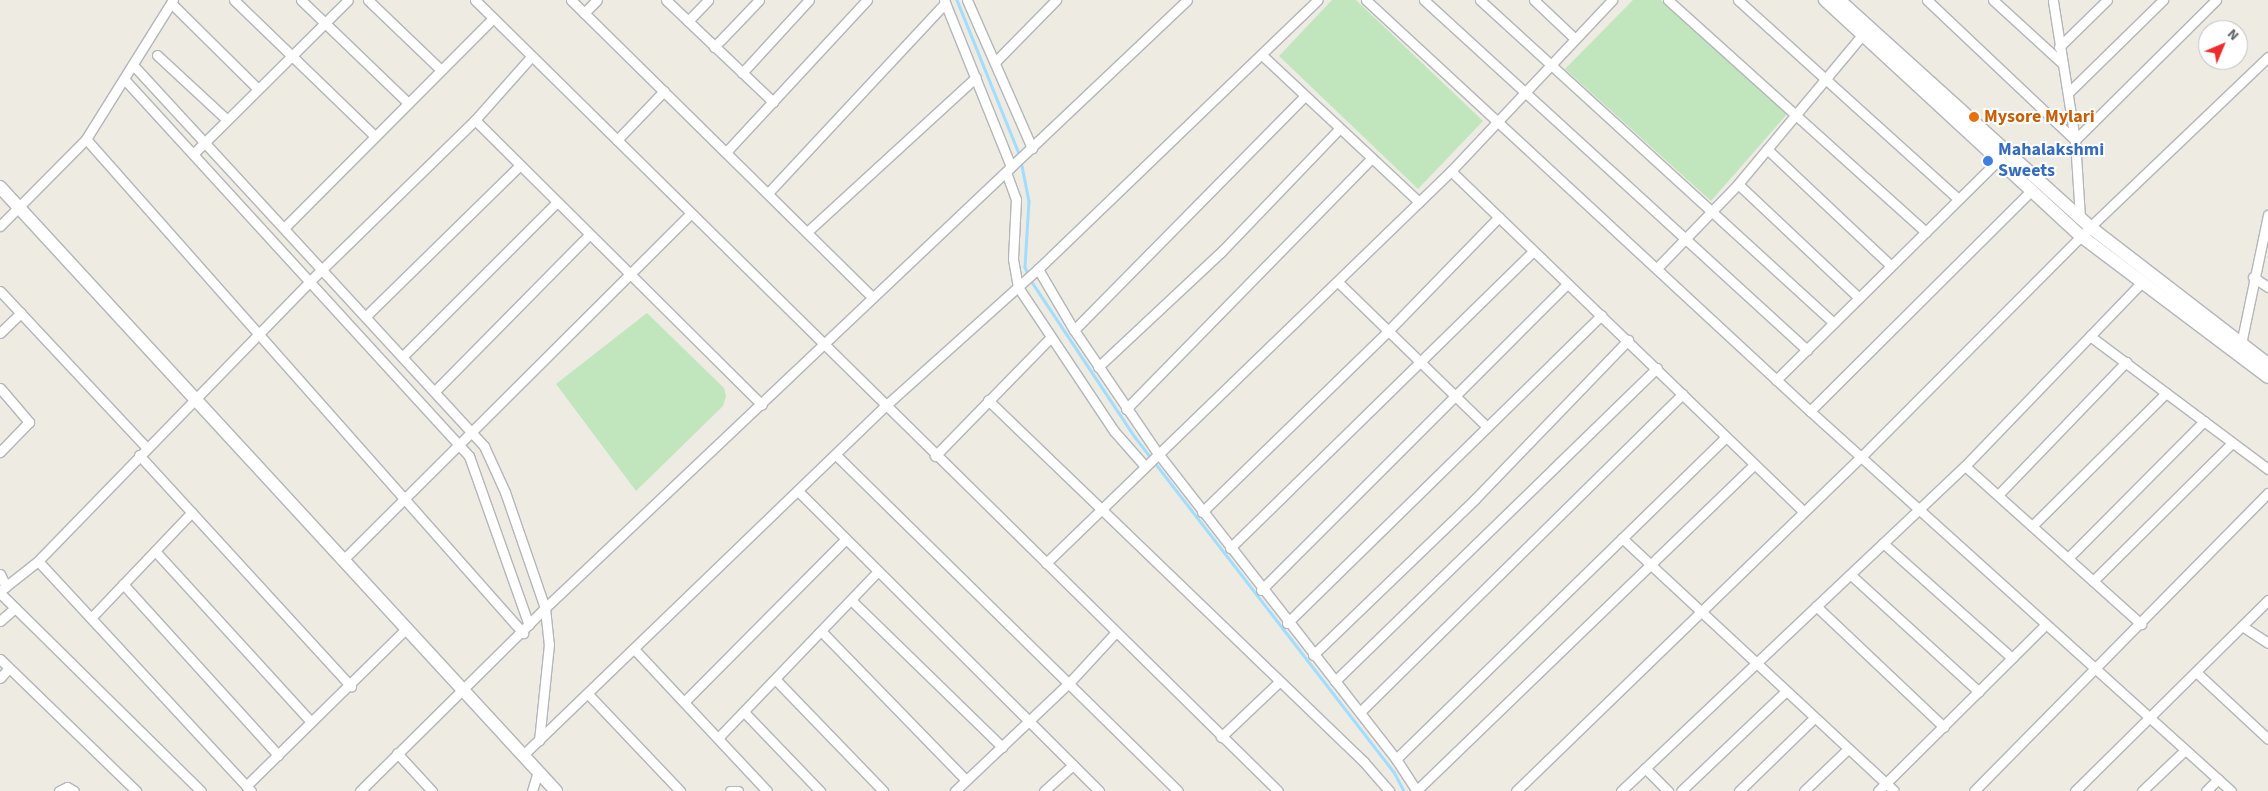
<!DOCTYPE html>
<html>
<head>
<meta charset="utf-8">
<style>
	body { margin:0 }
	#map { position:relative; width:2268px; height:791px; overflow:hidden; background:#eeebe3; font-family:"Source Sans 3",sans-serif }
	div>[style] { position:absolute }
	.green>* { inset:0; background:#c1e6be }
	.stream>* { height:2.5px; margin:-1.25px; padding:0 1.25px; transform-origin:1.25px; border-radius:1.25px; background:#a1ddff }
	.roads { filter:drop-shadow(1px 0 #b3b6ba) drop-shadow(-1px 0 #b3b6ba) drop-shadow(0 1px #b3b6ba) drop-shadow(0 -1px #b3b6ba) }
	.street>* { height:9px; margin:-4.5px; padding:0 4.5px; transform-origin:4.5px; border-radius:4.5px; background:#fff }
	.secondary>* { height:12px; margin:-6px; padding:0 6px; transform-origin:6px; border-radius:6px; background:#fff }
	.dots>* { width:14px; height:14px; translate:-50% -50%; box-sizing:border-box; border:2px solid #fff; border-radius:50% }
	span { translate:-50% -50%; white-space:nowrap; text-align:center; line-height:1.15; -webkit-text-stroke:4px #fff; paint-order:stroke }
	.food-label { font-size:18px; color:#c56008; font-weight:700 }
	.left { translate:0 -50%; text-align:left }
	.shop-label { font-size:18px; color:#366cbe; font-weight:700 }
	.north { position:absolute; left:2198px; top:20px; width:50px; height:50px; box-sizing:border-box; background:#fff; border:1px solid #bdbfc1; border-radius:50%; rotate:45deg; font-size:14px; font-weight:700; line-height:20px; text-align:center; color:#5b5f64 }
	.north::after { content:''; display:block; margin:auto; width:18px; height:22px; background:#ec2d2b; clip-path:polygon(50% 0,100% 100%,50% 72%,0 100%) }
</style>
</head>
<body>
<div id="map">
	<div class="green">
		<i style="clip-path:polygon(1332px 0,1356px 0,1483px 121px,1418px 189px,1279px 56px)"></i>
		<i style="clip-path:polygon(1633px 0,1661px 0,1788px 113px,1711px 201px,1565px 69px)"></i>
		<i style="clip-path:polygon(647px 313px,724px 388px,726px 396px,723px 406px,636px 491px,556px 384px)"></i>
	</div>
	<div class="stream">
		<i style="left:957px;top:0;width:168px;rotate:68deg"></i>
		<i style="left:1021px;top:161px;width:41px;rotate:78.7deg"></i>
		<i style="left:1029px;top:201px;width:66px;rotate:93.5deg"></i>
		<i style="left:1025px;top:267px;width:8px;rotate:67deg"></i>
		<i style="left:1030px;top:279px;width:190px;rotate:56.4deg"></i>
		<i style="left:1135px;top:437px;width:423px;rotate:52.3deg"></i>
		<i style="left:1394px;top:772px;width:21px;rotate:62deg"></i>
	</div>
	<div class="roads">
		<div class="street">
			<i style="left:234px;top:0;width:196px;rotate:44deg"></i>
			<i style="left:301px;top:0;width:149px;rotate:43.9deg"></i>
			<i style="left:368px;top:0;width:100px;rotate:43.8deg"></i>
			<i style="left:475px;top:0;width:1127px;rotate:44.57deg"></i>
			<i style="left:571px;top:0;width:424px;rotate:44.6deg"></i>
			<i style="left:666px;top:0;width:148px;rotate:43.6deg"></i>
			<i style="left:944px;top:0;width:180px;rotate:68.1deg"></i>
			<i style="left:967px;top:0;width:162px;rotate:66.3deg"></i>
			<i style="left:1366px;top:0;width:605px;rotate:42.79deg"></i>
			<i style="left:1810px;top:411px;width:567px;rotate:42.07deg"></i>
			<i style="left:1424px;top:0;width:519px;rotate:42.42deg"></i>
			<i style="left:1480px;top:0;width:479px;rotate:42.4deg"></i>
			<i style="left:1534px;top:0;width:55px;rotate:43.5deg"></i>
			<i style="left:1668px;top:0;width:347px;rotate:42deg"></i>
			<i style="left:1738px;top:0;width:297px;rotate:42.1deg"></i>
			<i style="left:1927px;top:0;width:204px;rotate:43.4deg"></i>
			<i style="left:2075px;top:140px;width:199px;rotate:-44.8deg"></i>
			<i style="left:1993px;top:0;width:95px;rotate:42.4deg"></i>
			<i style="left:2053px;top:1px;width:141px;rotate:81deg"></i>
			<i style="left:2075px;top:140px;width:78px;rotate:86.3deg"></i>
			<i style="left:171px;top:3px;width:122px;rotate:44.7deg"></i>
			<i style="left:584px;top:13px;width:18px;rotate:-45deg"></i>
			<i style="left:688px;top:21px;width:29px;rotate:-46deg"></i>
			<i style="left:714px;top:47px;width:65px;rotate:-46.2deg"></i>
			<i style="left:2059px;top:47px;width:67px;rotate:-44.4deg"></i>
			<i style="left:157px;top:55px;width:94px;rotate:42.8deg"></i>
			<i style="left:1262px;top:55px;width:215px;rotate:43.1deg"></i>
			<i style="left:996px;top:61px;width:86px;rotate:-45.5deg"></i>
			<i style="left:134px;top:66px;width:517px;rotate:47.35deg"></i>
			<i style="left:484px;top:446px;width:51px;rotate:65.5deg"></i>
			<i style="left:505px;top:492px;width:123px;rotate:71deg"></i>
			<i style="left:545px;top:608px;width:36px;rotate:84deg"></i>
			<i style="left:549px;top:644px;width:97px;rotate:95.9deg"></i>
			<i style="left:742px;top:73px;width:99px;rotate:-47.5deg"></i>
			<i style="left:125px;top:80px;width:510px;rotate:47.54deg"></i>
			<i style="left:469px;top:456px;width:179px;rotate:70.5deg"></i>
			<i style="left:2069px;top:92px;width:132px;rotate:-44.4deg"></i>
			<i style="left:475px;top:120px;width:404px;rotate:44.8deg"></i>
			<i style="left:86px;top:139px;width:164px;rotate:-58deg"></i>
			<i style="left:617px;top:140px;width:68px;rotate:-46.2deg"></i>
			<i style="left:1767px;top:149px;width:170px;rotate:43.3deg"></i>
			<i style="left:727px;top:151px;width:206px;rotate:-47.2deg"></i>
			<i style="left:193px;top:154px;width:218px;rotate:-44.8deg"></i>
			<i style="left:1451px;top:171px;width:489px;rotate:44deg"></i>
			<i style="left:1006px;top:172px;width:29px;rotate:70deg"></i>
			<i style="left:1016px;top:199px;width:60px;rotate:92.9deg"></i>
			<i style="left:1013px;top:259px;width:28px;rotate:80deg"></i>
			<i style="left:1018px;top:287px;width:173px;rotate:56.3deg"></i>
			<i style="left:1114px;top:431px;width:45px;rotate:48.6deg"></i>
			<i style="left:1738px;top:184px;width:166px;rotate:43.3deg"></i>
			<i style="left:768px;top:193px;width:260px;rotate:-47deg"></i>
			<i style="left:0;top:226px;width:122px;rotate:-45.3deg"></i>
			<i style="left:86px;top:139px;width:660px;rotate:48.5deg"></i>
			<i style="left:285px;top:227px;width:295px;rotate:-45.1deg"></i>
			<i style="left:807px;top:232px;width:229px;rotate:-42.5deg"></i>
			<i style="left:1657px;top:268px;width:117px;rotate:-46deg"></i>
			<i style="left:1738px;top:184px;width:194px;rotate:-50.2deg"></i>
			<i style="left:1038px;top:269px;width:71px;rotate:59.5deg"></i>
			<i style="left:1074px;top:330px;width:148px;rotate:55.8deg"></i>
			<i style="left:1157px;top:452px;width:389px;rotate:52.1deg"></i>
			<i style="left:1396px;top:759px;width:38px;rotate:57deg"></i>
			<i style="left:2253px;top:277px;width:18px;rotate:34deg"></i>
			<i style="left:1338px;top:282px;width:208px;rotate:44.2deg"></i>
			<i style="left:0;top:291px;width:215px;rotate:46.9deg"></i>
			<i style="left:367px;top:315px;width:214px;rotate:-44.4deg"></i>
			<i style="left:1074px;top:330px;width:327px;rotate:-45.4deg"></i>
			<i style="left:0;top:333px;width:29px;rotate:-44deg"></i>
			<i style="left:2090px;top:336px;width:222px;rotate:36.8deg"></i>
			<i style="left:2241px;top:344px;width:132px;rotate:-78.2deg"></i>
			<i style="left:403px;top:356px;width:218px;rotate:-45deg"></i>
			<i style="left:1098px;top:367px;width:170px;rotate:-43.1deg"></i>
			<i style="left:1222px;top:251px;width:168px;rotate:-46.2deg"></i>
			<i style="left:1776px;top:380px;width:311px;rotate:-44.7deg"></i>
			<i style="left:0;top:388px;width:45px;rotate:49.5deg"></i>
			<i style="left:29px;top:422px;width:42px;rotate:134deg"></i>
			<i style="left:435px;top:391px;width:219px;rotate:-45.4deg"></i>
			<i style="left:988px;top:400px;width:522px;rotate:43.91deg"></i>
			<i style="left:1364px;top:762px;width:38px;rotate:49deg"></i>
			<i style="left:1126px;top:409px;width:349px;rotate:-45.6deg"></i>
			<i style="left:1810px;top:411px;width:312px;rotate:-44.9deg"></i>
			<i style="left:139px;top:455px;width:314px;rotate:47.5deg"></i>
			<i style="left:836px;top:455px;width:479px;rotate:44.5deg"></i>
			<i style="left:935px;top:456px;width:165px;rotate:-45.7deg"></i>
			<i style="left:1965px;top:466px;width:237px;rotate:41.9deg"></i>
			<i style="left:798px;top:491px;width:425px;rotate:44.9deg"></i>
			<i style="left:1998px;top:495px;width:185px;rotate:-46.1deg"></i>
			<i style="left:1202px;top:512px;width:260px;rotate:-44.2deg"></i>
			<i style="left:1388px;top:331px;width:159px;rotate:-45.8deg"></i>
			<i style="left:2032px;top:526px;width:189px;rotate:-44.8deg"></i>
			<i style="left:1622px;top:538px;width:371px;rotate:42.9deg"></i>
			<i style="left:1883px;top:543px;width:173px;rotate:41.7deg"></i>
			<i style="left:1230px;top:548px;width:424px;rotate:-44.4deg"></i>
			<i style="left:155px;top:551px;width:231px;rotate:47.6deg"></i>
			<i style="left:2068px;top:558px;width:193px;rotate:-45.2deg"></i>
			<i style="left:343px;top:560px;width:491px;rotate:-44.9deg"></i>
			<i style="left:1046px;top:563px;width:564px;rotate:-44.07deg"></i>
			<i style="left:1451px;top:171px;width:235px;rotate:-46.7deg"></i>
			<i style="left:0;top:574px;width:14px;rotate:65deg"></i>
			<i style="left:1851px;top:575px;width:173px;rotate:42.4deg"></i>
			<i style="left:2093px;top:581px;width:196px;rotate:-44.8deg"></i>
			<i style="left:123px;top:584px;width:231px;rotate:47.8deg"></i>
			<i style="left:1261px;top:590px;width:433px;rotate:-45deg"></i>
			<i style="left:0;top:591px;width:48px;rotate:-38.3deg"></i>
			<i style="left:0;top:593px;width:282px;rotate:44.6deg"></i>
			<i style="left:851px;top:600px;width:211px;rotate:44.2deg"></i>
			<i style="left:1816px;top:606px;width:176px;rotate:43.4deg"></i>
			<i style="left:91px;top:618px;width:146px;rotate:-46.4deg"></i>
			<i style="left:0;top:621px;width:20px;rotate:-41deg"></i>
			<i style="left:1287px;top:623px;width:440px;rotate:-44.4deg"></i>
			<i style="left:2242px;top:626px;width:31px;rotate:33deg"></i>
			<i style="left:821px;top:631px;width:208px;rotate:45.8deg"></i>
			<i style="left:635px;top:650px;width:193px;rotate:46.9deg"></i>
			<i style="left:1313px;top:655px;width:225px;rotate:-43.9deg"></i>
			<i style="left:1475px;top:499px;width:221px;rotate:-46.1deg"></i>
			<i style="left:0;top:659px;width:190px;rotate:44.1deg"></i>
			<i style="left:2196px;top:672px;width:98px;rotate:42.9deg"></i>
			<i style="left:0;top:678px;width:13px;rotate:-48deg"></i>
			<i style="left:775px;top:679px;width:156px;rotate:46deg"></i>
			<i style="left:1335px;top:681px;width:449px;rotate:-44.2deg"></i>
			<i style="left:588px;top:694px;width:134px;rotate:46.5deg"></i>
			<i style="left:684px;top:702px;width:228px;rotate:-45.2deg"></i>
			<i style="left:744px;top:712px;width:110px;rotate:46.1deg"></i>
			<i style="left:1360px;top:712px;width:453px;rotate:-44.6deg"></i>
			<i style="left:1221px;top:737px;width:80px;rotate:-43.5deg"></i>
			<i style="left:718px;top:738px;width:230px;rotate:-46.2deg"></i>
			<i style="left:397px;top:753px;width:52px;rotate:47.4deg"></i>
			<i style="left:523px;top:755px;width:501px;rotate:-43.95deg"></i>
			<i style="left:884px;top:407px;width:207px;rotate:-41.9deg"></i>
			<i style="left:1038px;top:269px;width:388px;rotate:-43.9deg"></i>
			<i style="left:1396px;top:759px;width:461px;rotate:-44.3deg"></i>
			<i style="left:1645px;top:768px;width:33px;rotate:45deg"></i>
			<i style="left:246px;top:786px;width:226px;rotate:-44.5deg"></i>
			<i style="left:1417px;top:790px;width:468px;rotate:-44deg"></i>
			<i style="left:59px;top:791px;width:9px;rotate:-27deg"></i>
			<i style="left:67px;top:787px;width:8px;rotate:30deg"></i>
			<i style="left:251px;top:791px;width:313px;rotate:-132.8deg"></i>
			<i style="left:38px;top:561px;width:390px;rotate:-45.8deg"></i>
			<i style="left:310px;top:281px;width:231px;rotate:-44.3deg"></i>
			<i style="left:475px;top:120px;width:84px;rotate:-48.4deg"></i>
			<i style="left:360px;top:791px;width:260px;rotate:-44.7deg"></i>
			<i style="left:545px;top:608px;width:884px;rotate:-43.44deg"></i>
			<i style="left:532px;top:791px;width:21px;rotate:-73deg"></i>
			<i style="left:730px;top:791px;width:8px"></i>
			<i style="left:955px;top:791px;width:157px;rotate:-43.5deg"></i>
			<i style="left:1069px;top:683px;width:69px;rotate:-47.3deg"></i>
			<i style="left:1044px;top:791px;width:39px;rotate:-42deg"></i>
			<i style="left:1516px;top:791px;width:480px;rotate:-44.1deg"></i>
			<i style="left:1861px;top:457px;width:325px;rotate:-45.1deg"></i>
			<i style="left:2090px;top:227px;width:246px;rotate:-43.7deg"></i>
			<i style="left:1621px;top:791px;width:473px;rotate:-43.4deg"></i>
			<i style="left:1965px;top:466px;width:252px;rotate:-46.1deg"></i>
			<i style="left:1681px;top:791px;width:144px;rotate:-43.6deg"></i>
			<i style="left:1739px;top:791px;width:105px;rotate:-44.2deg"></i>
			<i style="left:1804px;top:791px;width:61px;rotate:-43.7deg"></i>
			<i style="left:1878px;top:791px;width:235px;rotate:-44.8deg"></i>
			<i style="left:1974px;top:791px;width:419px;rotate:-45.4deg"></i>
			<i style="left:2075px;top:791px;width:272px;rotate:-44.7deg"></i>
			<i style="left:2142px;top:791px;width:59px;rotate:-43.6deg"></i>
			<i style="left:2206px;top:791px;width:17px;rotate:-45deg"></i>
		</div>
		<div class="secondary">
			<i style="left:1825px;top:0;width:348px;rotate:42.7deg"></i>
			<i style="left:2081px;top:236px;width:234px;rotate:37deg"></i>
			<i style="left:1839px;top:0;width:338px;rotate:42.1deg"></i>
			<i style="left:2090px;top:227px;width:225px;rotate:37.6deg"></i>
			<i style="left:0;top:187px;width:821px;rotate:47.37deg"></i>
		</div>
	</div>
	<div class="dots">
		<i style="left:1974px;top:117px;background:#e8710a"></i>
		<i style="left:1988px;top:161px;background:#3f7fe0"></i>
	</div>
	<div class="food-label">
		<span class="left" style="left:1984px;top:117px">Mysore Mylari</span>
	</div>
	<div class="shop-label">
		<span class="left" style="left:1998px;top:161px">Mahalakshmi<br>Sweets</span>
	</div>
	<div class="north">N</div>
</div>
</body>
</html>
